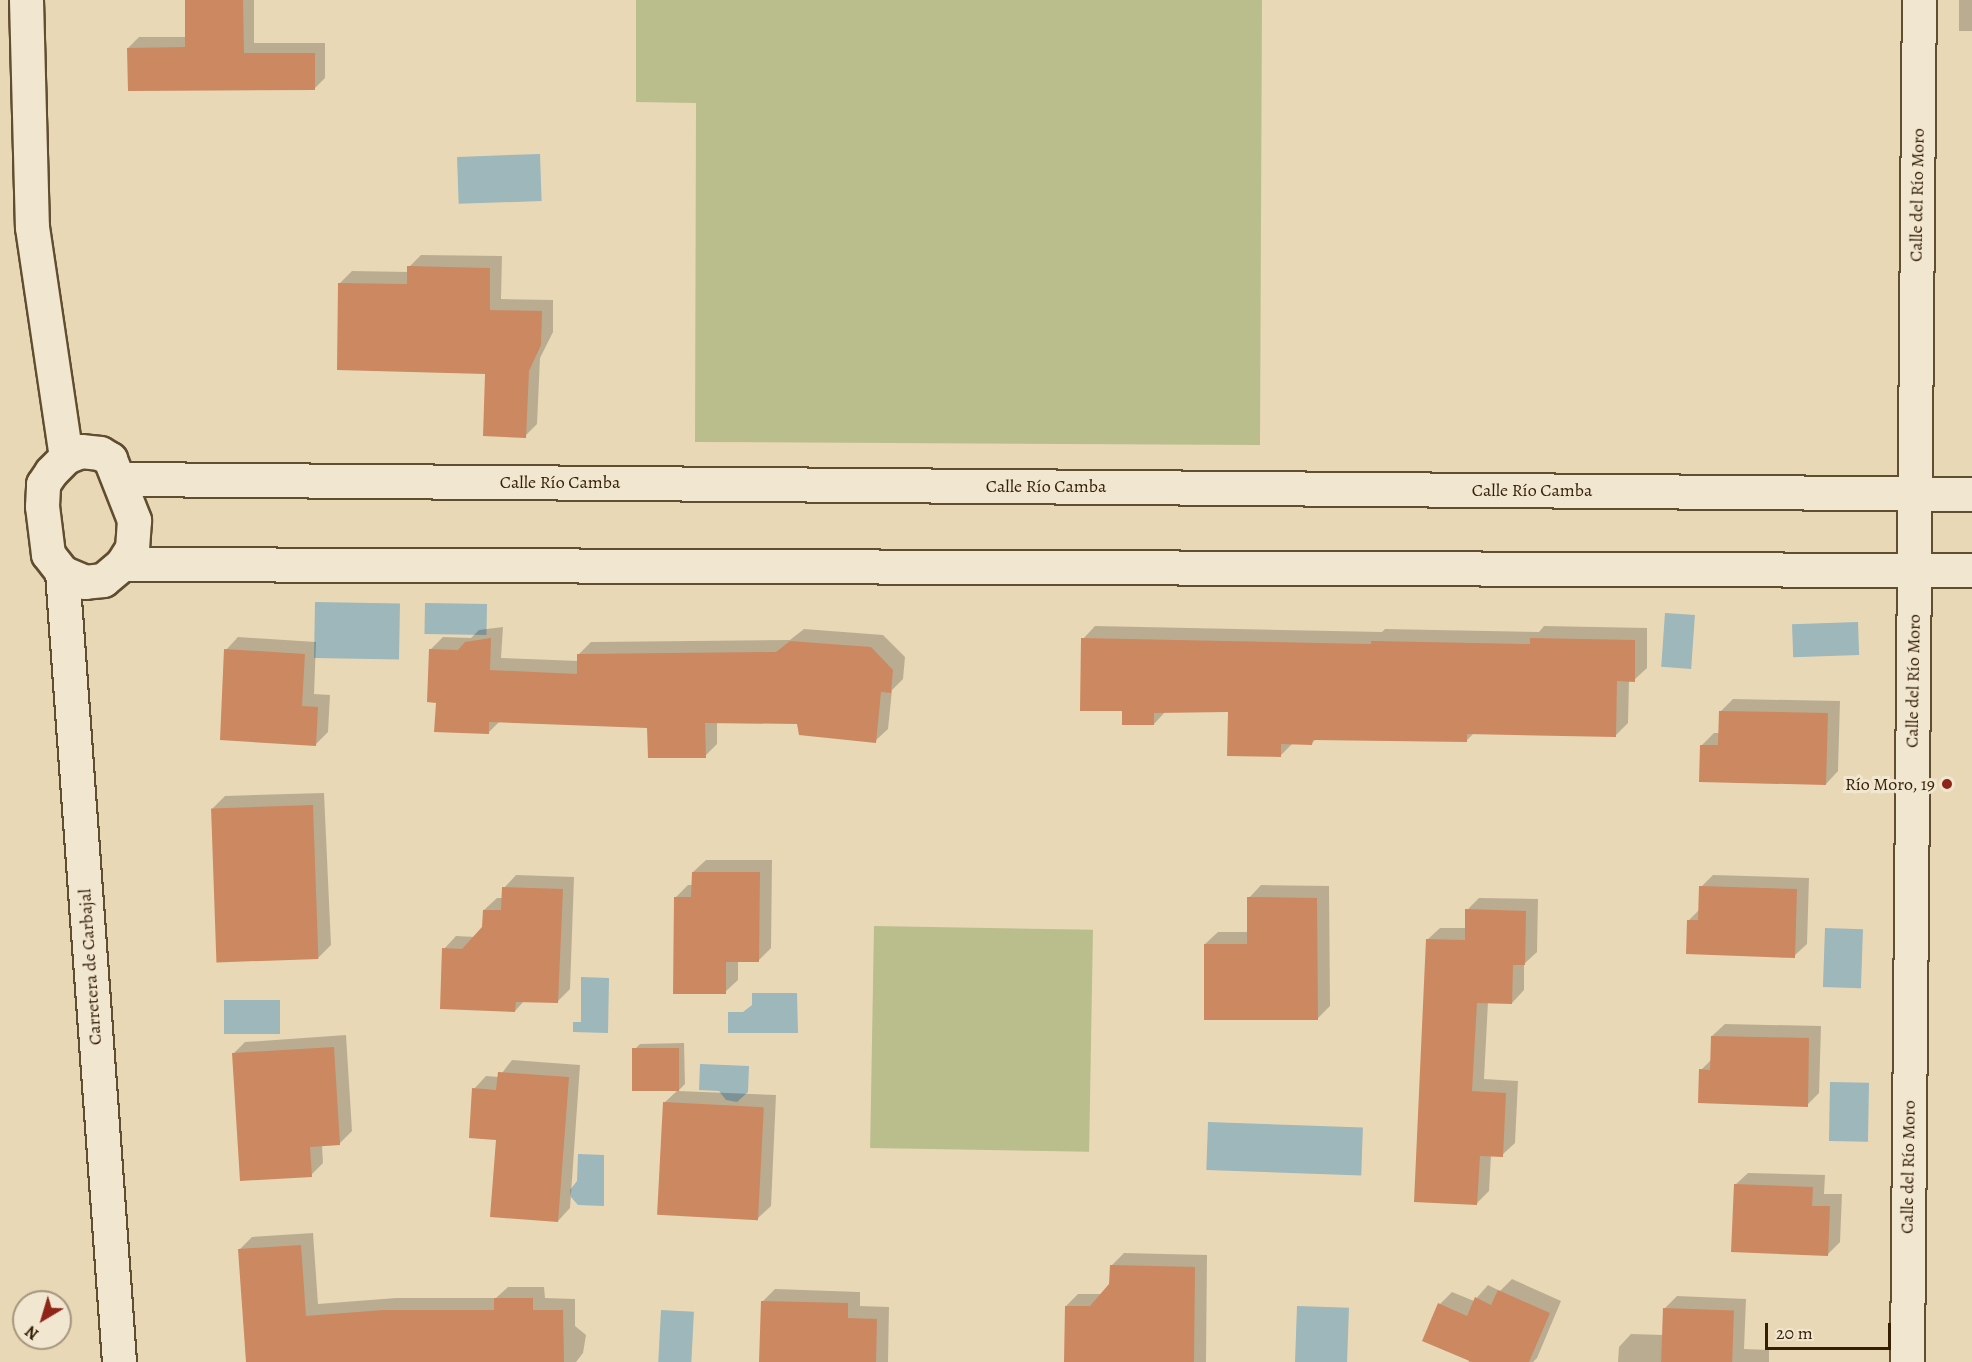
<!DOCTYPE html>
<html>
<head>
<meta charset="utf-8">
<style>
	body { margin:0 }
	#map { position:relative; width:1972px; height:1362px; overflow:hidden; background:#e9d8b6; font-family:Alegreya,serif }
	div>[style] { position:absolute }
	.green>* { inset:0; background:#babe8c; transform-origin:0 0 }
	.water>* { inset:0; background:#9db7ba; transform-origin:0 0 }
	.shadow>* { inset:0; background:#0003; transform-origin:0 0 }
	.building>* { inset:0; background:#cc8861; transform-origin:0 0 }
	.roads { filter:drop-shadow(2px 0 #614d30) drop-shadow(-2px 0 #614d30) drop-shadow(0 2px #614d30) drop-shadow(0 -2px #614d30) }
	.minor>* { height:33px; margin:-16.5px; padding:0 16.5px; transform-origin:16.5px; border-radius:16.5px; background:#f1e6d0 }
	.dots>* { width:16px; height:16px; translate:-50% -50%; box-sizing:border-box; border:3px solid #f1e6d0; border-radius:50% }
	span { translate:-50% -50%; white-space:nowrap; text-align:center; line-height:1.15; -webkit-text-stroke:6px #f1e6d0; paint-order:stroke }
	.street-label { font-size:18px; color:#341f04 }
	.poi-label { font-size:18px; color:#341f04 }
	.right { translate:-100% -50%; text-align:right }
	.north { position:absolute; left:12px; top:1290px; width:60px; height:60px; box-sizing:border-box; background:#f1e6d0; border:2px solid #a5967e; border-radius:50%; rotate:218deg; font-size:16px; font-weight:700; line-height:24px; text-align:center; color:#341f04 }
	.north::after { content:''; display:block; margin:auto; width:21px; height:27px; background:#8f2418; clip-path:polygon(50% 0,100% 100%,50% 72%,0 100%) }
	.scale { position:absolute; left:1765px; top:1323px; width:126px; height:27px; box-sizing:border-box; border:3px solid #341f04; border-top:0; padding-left:8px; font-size:18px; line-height:21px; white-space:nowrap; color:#341f04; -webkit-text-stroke:4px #f1e6d0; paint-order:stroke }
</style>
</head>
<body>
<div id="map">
	<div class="green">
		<i style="clip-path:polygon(636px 0,1262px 0,1260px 445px,695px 442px,696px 103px,636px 102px)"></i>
		<i style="left:874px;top:926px;width:219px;height:222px;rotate:1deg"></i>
	</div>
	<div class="water">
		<i style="left:540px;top:154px;width:47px;height:83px;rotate:88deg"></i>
		<i style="left:315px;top:602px;width:85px;height:56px;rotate:1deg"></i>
		<i style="left:425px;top:603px;width:62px;height:31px;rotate:1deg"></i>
		<i style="left:1665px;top:613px;width:30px;height:54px;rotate:4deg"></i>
		<i style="left:1858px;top:622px;width:33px;height:66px;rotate:88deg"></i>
		<i style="left:1825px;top:928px;width:38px;height:59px;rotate:2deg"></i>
		<i style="clip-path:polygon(581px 977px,609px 978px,608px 1033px,573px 1032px,573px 1022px,581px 1022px)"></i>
		<i style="clip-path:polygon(752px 993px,797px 993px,798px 1033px,728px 1033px,728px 1012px,743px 1012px,752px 1005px)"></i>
		<i style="left:280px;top:1000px;width:34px;height:56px;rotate:90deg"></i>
		<i style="clip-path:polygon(700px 1064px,749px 1066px,748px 1092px,737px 1102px,726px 1100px,719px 1091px,699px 1090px)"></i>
		<i style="left:1830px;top:1082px;width:39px;height:59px;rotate:1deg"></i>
		<i style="left:1208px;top:1122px;width:155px;height:48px;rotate:2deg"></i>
		<i style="clip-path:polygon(578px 1154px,604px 1155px,604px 1206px,578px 1205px,571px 1197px,570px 1190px,577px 1181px)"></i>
		<i style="left:1297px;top:1306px;width:52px;height:56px;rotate:2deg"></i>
		<i style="left:661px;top:1310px;width:33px;height:52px;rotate:3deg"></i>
	</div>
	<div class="shadow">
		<i style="clip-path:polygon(186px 0,254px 0,254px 43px,325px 43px,325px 78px,314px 89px,128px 48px,139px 37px,187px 37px)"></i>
		<i style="left:1959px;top:0;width:13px;height:31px"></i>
		<i style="clip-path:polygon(421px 255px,502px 256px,501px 299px,553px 300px,553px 332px,540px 358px,537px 424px,525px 436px,486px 372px,340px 283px,352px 271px,409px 272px,409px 267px)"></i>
		<i style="clip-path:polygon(1095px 626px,1382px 632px,1385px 629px,1539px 632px,1544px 626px,1647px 628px,1647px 668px,1634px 680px,1629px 680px,1628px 723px,1616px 735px,1474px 733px,1466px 741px,1317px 738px,1312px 743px,1293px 743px,1280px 756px,1229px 711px,1166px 711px,1154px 724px,1123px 709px,1083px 639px)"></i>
		<i style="clip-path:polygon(503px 627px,501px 658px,579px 661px,579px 654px,591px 642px,790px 640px,804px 629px,883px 635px,905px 657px,903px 679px,892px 690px,888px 729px,875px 741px,798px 723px,717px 722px,717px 744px,705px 756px,649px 726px,500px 721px,488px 733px,437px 701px,431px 649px,443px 637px,471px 638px,479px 630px)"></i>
		<i style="clip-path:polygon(238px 637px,316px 642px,314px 694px,330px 695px,328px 732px,316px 744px,226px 650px)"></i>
		<i style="clip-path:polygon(1733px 699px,1840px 701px,1838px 771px,1826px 784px,1702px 745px,1714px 733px,1720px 733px,1720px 712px)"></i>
		<i style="clip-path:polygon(324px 793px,331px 945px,318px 958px,213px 808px,225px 796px)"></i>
		<i style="clip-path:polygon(706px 860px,772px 860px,771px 948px,759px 960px,738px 960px,738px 980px,725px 992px,675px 898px,688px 885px,693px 885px,693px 872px)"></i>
		<i style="clip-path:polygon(516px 875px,574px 877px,570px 989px,557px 1002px,525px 1000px,515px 1011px,444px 949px,456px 936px,475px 937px,483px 928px,484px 910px,497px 898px,503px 898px,504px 888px)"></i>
		<i style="clip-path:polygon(1713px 875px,1809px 878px,1807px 944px,1794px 956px,1688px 921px,1700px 909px,1701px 887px)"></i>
		<i style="clip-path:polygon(1261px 885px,1329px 886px,1330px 1006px,1317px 1019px,1205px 944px,1218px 932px,1249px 932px,1249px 898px)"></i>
		<i style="clip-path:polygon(1479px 898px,1538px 899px,1537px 952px,1524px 964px,1524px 990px,1512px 1003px,1488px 1002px,1484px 1079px,1518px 1081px,1515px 1143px,1502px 1155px,1491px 1155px,1489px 1191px,1476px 1204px,1427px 940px,1440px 928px,1466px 928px,1467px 910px)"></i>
		<i style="clip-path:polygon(1725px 1024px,1821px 1026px,1819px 1093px,1807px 1105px,1701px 1070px,1712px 1059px,1712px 1036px)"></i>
		<i style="clip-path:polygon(346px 1035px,352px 1131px,339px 1144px,322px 1145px,323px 1163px,311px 1175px,233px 1054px,245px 1042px)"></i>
		<i style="clip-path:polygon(684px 1043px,685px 1084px,678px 1091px,776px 1095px,771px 1206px,758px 1218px,664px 1103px,678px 1090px,634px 1050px,640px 1044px)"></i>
		<i style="clip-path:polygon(512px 1060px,580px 1065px,570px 1208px,558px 1221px,497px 1139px,474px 1089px,486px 1076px,499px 1077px)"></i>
		<i style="clip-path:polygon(1748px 1173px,1825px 1175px,1824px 1194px,1842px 1194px,1840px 1242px,1828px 1254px,1735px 1185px)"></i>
		<i style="clip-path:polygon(313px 1233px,318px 1304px,396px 1298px,496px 1298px,508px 1287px,544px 1287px,545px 1298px,575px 1299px,575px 1326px,586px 1335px,583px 1353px,576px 1362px,248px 1362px,239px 1250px,252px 1237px)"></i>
		<i style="clip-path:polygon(1124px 1253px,1207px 1255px,1206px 1362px,1065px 1362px,1066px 1306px,1078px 1294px,1102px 1294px,1111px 1284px,1111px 1266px)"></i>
		<i style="clip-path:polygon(1512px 1279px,1561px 1301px,1537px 1358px,1533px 1362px,1469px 1362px,1440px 1304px,1452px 1292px,1474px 1301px,1488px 1285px,1500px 1291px)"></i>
		<i style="clip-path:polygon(775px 1289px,860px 1292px,860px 1306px,889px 1307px,888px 1362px,761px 1362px,762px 1302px)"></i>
		<i style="clip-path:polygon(1677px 1296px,1746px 1299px,1744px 1349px,1769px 1350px,1769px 1362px,1618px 1362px,1619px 1347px,1631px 1334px,1664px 1335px,1665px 1308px)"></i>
	</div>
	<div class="building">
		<i style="clip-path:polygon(185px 0,243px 0,244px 53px,315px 53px,315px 90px,128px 91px,127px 48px,185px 47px)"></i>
		<i style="clip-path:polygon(407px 266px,490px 268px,490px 310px,542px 311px,541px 345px,529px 371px,526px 438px,483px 436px,485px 374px,337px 370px,338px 283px,407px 284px)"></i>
		<i style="clip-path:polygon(491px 638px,490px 670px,577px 674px,577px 654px,776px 652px,790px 641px,871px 647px,893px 670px,891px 693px,881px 692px,876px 743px,799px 735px,797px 724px,705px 723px,706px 758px,648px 758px,647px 728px,489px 722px,489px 734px,434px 732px,436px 703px,427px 702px,429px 649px,458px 650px,465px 642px)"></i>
		<i style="clip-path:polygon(1081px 638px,1371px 644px,1371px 641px,1530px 644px,1530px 638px,1635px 640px,1635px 682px,1617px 681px,1616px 737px,1467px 734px,1467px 742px,1313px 740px,1312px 745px,1281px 744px,1281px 757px,1227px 756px,1228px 712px,1154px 713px,1154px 725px,1122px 725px,1122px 711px,1080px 711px)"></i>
		<i style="clip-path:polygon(224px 649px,305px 654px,302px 706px,318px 707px,316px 746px,220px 740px)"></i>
		<i style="clip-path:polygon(1719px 711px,1828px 713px,1826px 785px,1699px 782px,1700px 745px,1718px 745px)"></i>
		<i style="left:313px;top:805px;width:154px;height:102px;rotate:88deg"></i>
		<i style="clip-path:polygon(692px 872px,760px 872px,759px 962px,726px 962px,726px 994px,673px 994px,674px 897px,691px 897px)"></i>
		<i style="clip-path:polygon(1699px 886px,1797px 889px,1795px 958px,1686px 954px,1687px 920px,1698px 920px)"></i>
		<i style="clip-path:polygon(502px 887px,563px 889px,558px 1003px,516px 1002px,515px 1012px,440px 1009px,442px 948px,462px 949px,482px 927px,483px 910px,501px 910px)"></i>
		<i style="clip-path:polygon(1247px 897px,1317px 898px,1318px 1020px,1204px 1020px,1204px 944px,1247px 944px)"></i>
		<i style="clip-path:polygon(1465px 909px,1526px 911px,1525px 965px,1513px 965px,1512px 1004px,1477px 1003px,1472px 1091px,1506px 1093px,1503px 1157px,1480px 1156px,1477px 1205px,1414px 1202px,1426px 939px,1465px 940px)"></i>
		<i style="clip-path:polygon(1711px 1036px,1809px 1038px,1808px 1107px,1698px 1103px,1699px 1069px,1710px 1070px)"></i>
		<i style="clip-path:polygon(334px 1047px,340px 1145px,310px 1147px,312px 1177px,240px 1181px,232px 1053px)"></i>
		<i style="left:679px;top:1048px;width:43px;height:47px;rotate:90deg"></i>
		<i style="clip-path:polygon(498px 1072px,569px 1077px,558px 1222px,490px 1217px,496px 1140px,469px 1138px,472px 1088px,496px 1090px)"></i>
		<i style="left:663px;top:1102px;width:101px;height:113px;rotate:3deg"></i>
		<i style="clip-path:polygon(1734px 1184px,1813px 1187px,1812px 1206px,1830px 1206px,1828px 1256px,1731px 1252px)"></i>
		<i style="clip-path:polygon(301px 1245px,306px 1316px,383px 1310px,494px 1310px,494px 1298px,533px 1298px,533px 1310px,563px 1310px,564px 1362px,246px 1362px,238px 1249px)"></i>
		<i style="clip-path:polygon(1110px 1265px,1195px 1267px,1194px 1362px,1064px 1362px,1065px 1306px,1090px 1306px,1109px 1284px)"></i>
		<i style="clip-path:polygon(1498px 1290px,1550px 1313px,1529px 1362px,1472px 1362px,1422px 1341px,1438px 1303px,1467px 1316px,1475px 1297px,1491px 1305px)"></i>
		<i style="clip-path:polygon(761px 1301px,848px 1303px,848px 1318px,877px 1319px,876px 1362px,759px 1362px)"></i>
		<i style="left:1663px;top:1308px;width:71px;height:54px;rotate:2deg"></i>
	</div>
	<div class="roads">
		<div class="minor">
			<i style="left:26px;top:0;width:227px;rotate:88.5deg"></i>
			<i style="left:32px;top:227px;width:232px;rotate:81.6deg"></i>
			<i style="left:81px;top:451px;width:19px;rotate:6deg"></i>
			<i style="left:100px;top:453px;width:12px;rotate:31deg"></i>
			<i style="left:110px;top:459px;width:66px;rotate:68.5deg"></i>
			<i style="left:134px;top:520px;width:28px;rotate:94deg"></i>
			<i style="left:132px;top:548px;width:19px;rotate:122deg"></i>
			<i style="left:122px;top:564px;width:25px;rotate:140deg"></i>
			<i style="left:103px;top:580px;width:18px;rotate:174deg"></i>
			<i style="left:85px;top:582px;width:25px;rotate:-157deg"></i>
			<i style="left:62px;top:572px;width:23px;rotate:-128deg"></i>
			<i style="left:48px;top:554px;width:48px;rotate:-97.1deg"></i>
			<i style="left:42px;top:506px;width:22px;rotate:-87deg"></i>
			<i style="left:43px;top:484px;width:14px;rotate:-56deg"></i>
			<i style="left:51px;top:472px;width:21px;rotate:-45deg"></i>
			<i style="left:66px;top:457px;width:16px;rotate:-22deg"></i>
			<i style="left:121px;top:479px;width:1851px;rotate:0.46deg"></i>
			<i style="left:122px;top:564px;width:1850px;rotate:0.19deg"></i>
			<i style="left:62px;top:572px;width:792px;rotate:85.87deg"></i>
			<i style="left:1907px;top:1362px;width:1362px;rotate:-89.5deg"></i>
		</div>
	</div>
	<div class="dots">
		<i style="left:1947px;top:784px;background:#8f2418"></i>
	</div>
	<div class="street-label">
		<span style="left:1917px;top:195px;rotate:-89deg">Calle del Río Moro</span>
		<span style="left:560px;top:482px">Calle Río Camba</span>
		<span style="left:1046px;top:486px">Calle Río Camba</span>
		<span style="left:1532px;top:490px">Calle Río Camba</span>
		<span style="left:1913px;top:681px;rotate:-89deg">Calle del Río Moro</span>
		<span style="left:90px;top:967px;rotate:-94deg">Carretera de Carbajal</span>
		<span style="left:1908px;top:1167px;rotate:-89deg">Calle del Río Moro</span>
	</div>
	<div class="poi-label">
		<span class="right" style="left:1935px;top:784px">Río Moro, 19</span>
	</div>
	<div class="north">N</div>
	<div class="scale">20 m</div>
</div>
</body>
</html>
